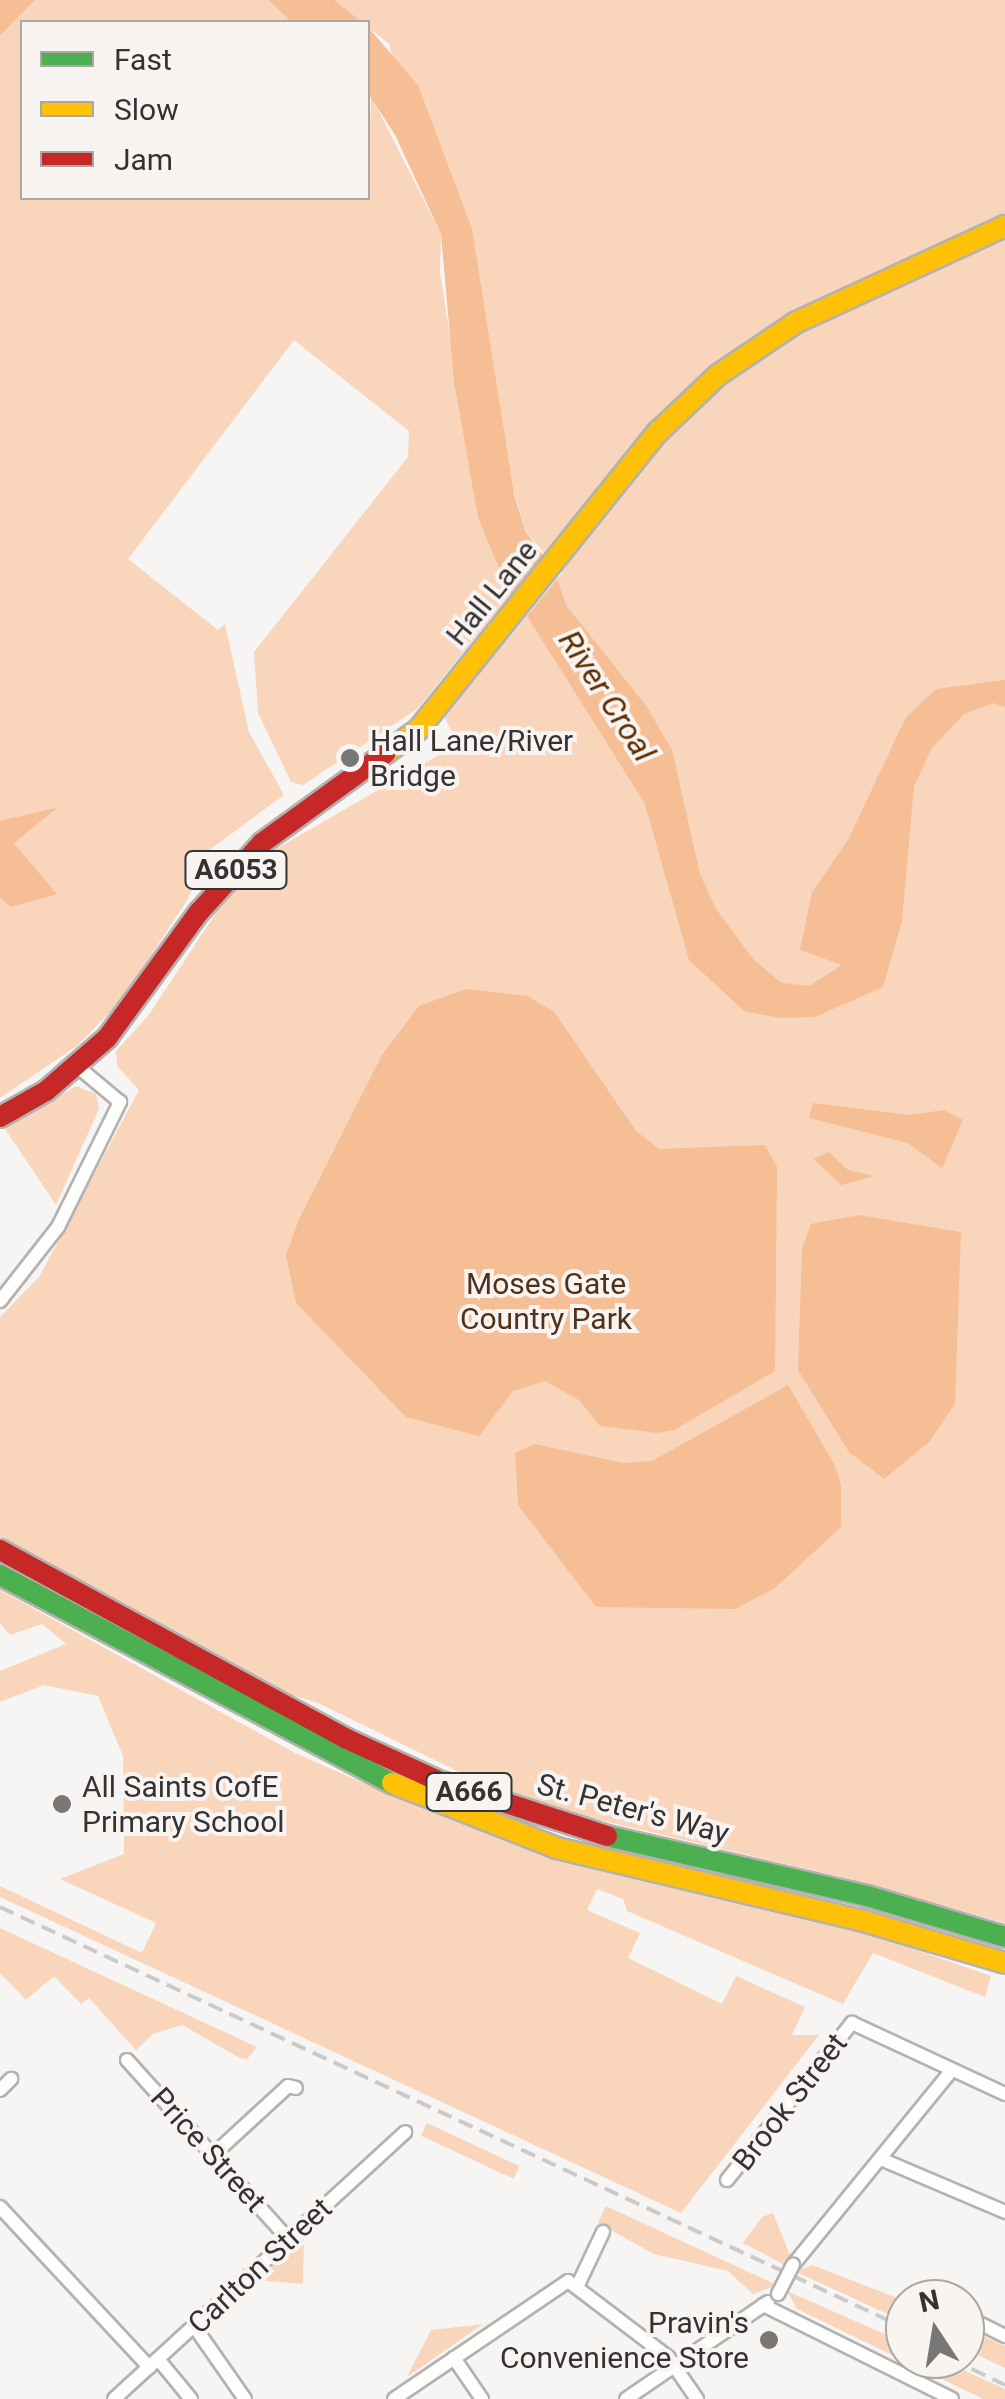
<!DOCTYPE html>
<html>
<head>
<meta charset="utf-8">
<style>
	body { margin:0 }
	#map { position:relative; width:1005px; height:2399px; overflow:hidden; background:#f7f5f3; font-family:Roboto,sans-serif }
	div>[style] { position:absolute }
	.green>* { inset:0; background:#f9d5bb; transform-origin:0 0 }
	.water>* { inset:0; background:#f6be95 }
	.roads { filter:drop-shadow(2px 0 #b3b2b0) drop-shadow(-2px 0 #b3b2b0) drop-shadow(0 2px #b3b2b0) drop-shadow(0 -2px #b3b2b0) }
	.street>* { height:12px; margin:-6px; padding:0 6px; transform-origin:6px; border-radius:6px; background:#fefefd }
	.fast>* { height:20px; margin:-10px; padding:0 10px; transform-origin:10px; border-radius:10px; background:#4caf50 }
	.slow>* { height:20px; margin:-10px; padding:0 10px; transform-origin:10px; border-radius:10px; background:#ffc107 }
	.jam>* { height:20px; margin:-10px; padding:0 10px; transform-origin:10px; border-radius:10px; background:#c62828 }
	.rail>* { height:4px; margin-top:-2px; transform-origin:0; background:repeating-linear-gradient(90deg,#cbcac9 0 15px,transparent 0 23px) }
	.bridges { filter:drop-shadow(2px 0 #b3b2b0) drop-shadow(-2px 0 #b3b2b0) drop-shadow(0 2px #b3b2b0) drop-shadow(0 -2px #b3b2b0) }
	.street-bridge>* { height:12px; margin:-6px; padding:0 6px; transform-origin:6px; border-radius:6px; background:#fefefd }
	.dots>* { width:28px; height:28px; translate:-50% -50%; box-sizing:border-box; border:5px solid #f8f4f2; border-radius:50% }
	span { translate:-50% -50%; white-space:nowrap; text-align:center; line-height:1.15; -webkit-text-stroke:8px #f8f4f2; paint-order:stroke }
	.shield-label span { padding:2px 8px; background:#f8f4f2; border:2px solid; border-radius:8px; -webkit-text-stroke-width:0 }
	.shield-label { font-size:28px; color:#343332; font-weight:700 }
	.street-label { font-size:30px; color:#343332 }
	.poi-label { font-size:30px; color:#343332 }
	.left { translate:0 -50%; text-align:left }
	.right { translate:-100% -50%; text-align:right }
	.park-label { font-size:30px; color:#513119 }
	.water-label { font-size:32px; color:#5e2d00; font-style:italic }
	.legend { position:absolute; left:20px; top:20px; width:350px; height:180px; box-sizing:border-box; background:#f8f4f2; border:2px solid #aaa7a5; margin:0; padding:12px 18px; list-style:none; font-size:30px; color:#343332 }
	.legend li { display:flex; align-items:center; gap:20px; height:50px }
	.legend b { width:50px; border:2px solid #aaa7a5 }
	.north { position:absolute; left:885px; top:2279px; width:100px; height:100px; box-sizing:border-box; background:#f8f4f2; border:2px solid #aaa7a5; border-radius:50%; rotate:348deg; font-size:28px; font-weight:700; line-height:40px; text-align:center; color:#343332 }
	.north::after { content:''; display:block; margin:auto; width:35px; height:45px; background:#787776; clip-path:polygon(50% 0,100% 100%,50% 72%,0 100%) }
</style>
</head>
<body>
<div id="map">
	<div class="green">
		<i style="clip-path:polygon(35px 0,268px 0,292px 22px,22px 22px,22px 198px,368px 198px,371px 96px,441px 234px,440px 272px,478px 518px,510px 595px,417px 709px,303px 785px,291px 782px,258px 713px,254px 652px,408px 457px,409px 431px,294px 340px,128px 559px,218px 630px,225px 624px,249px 732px,284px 795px,208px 851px,188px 899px,121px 1001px,78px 1045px,0 1098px,0 898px,56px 893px,14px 843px,57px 809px,0 821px,0 36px)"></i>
		<i style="clip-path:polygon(334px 0,1005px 0,1005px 1923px,842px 1877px,519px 1801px,316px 1702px,284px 1693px,0 1537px,0 1317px,39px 1277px,139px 1090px,117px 1066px,116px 1051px,148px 1016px,222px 904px,271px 852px,458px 744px,444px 716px,562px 573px,525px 531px,389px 44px)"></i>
		<i style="clip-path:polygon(76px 1086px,96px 1094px,99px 1109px,56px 1205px,5px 1129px)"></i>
		<i style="clip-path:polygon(0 1590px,295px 1753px,425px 1810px,555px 1857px,883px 1938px,991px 1976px,985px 1997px,873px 1953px,843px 2004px,627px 1911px,623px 1899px,597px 1889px,587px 1910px,640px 1933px,628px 1958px,722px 2004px,736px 1976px,805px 2007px,792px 2035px,819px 2035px,681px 2213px,0 1897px,0 1886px,142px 1953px,156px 1923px,60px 1879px,124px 1854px,123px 1756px,98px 1696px,44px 1685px,0 1702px,0 1671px,66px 1644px,42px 1624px,10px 1635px,0 1623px)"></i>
		<i style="clip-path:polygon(0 1928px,257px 2047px,247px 2059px,240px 2058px,182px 2025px,153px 2034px,136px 2050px,89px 1998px,81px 2004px,54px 1976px,26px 2000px,0 1973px)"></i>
		<i style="left:427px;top:2123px;width:102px;height:14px;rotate:25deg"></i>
		<i style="clip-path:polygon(606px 2206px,777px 2285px,753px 2294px,728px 2271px,654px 2254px,598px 2223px)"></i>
		<i style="clip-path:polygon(773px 2213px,790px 2255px,785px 2265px,743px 2243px,762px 2217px)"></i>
		<i style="clip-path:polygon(304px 2238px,303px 2284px,257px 2280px)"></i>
		<i style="clip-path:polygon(812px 2265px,905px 2301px,905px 2322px,796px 2272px)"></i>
		<i style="clip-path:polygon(787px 2291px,905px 2343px,905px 2359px,939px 2359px,1005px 2389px,1005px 2399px,983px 2399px,797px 2309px)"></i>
		<i style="clip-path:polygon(483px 2324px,407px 2377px,431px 2330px)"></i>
		<i style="clip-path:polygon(965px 2328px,1005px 2346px,1005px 2368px,965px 2349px)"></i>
	</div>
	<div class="water">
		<i style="clip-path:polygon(0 0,35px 0,0 36px)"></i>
		<i style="clip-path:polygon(268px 0,334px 0,362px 22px,292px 22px)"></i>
		<i style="clip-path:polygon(368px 27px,418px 85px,472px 229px,514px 494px,525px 531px,543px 555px,510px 595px,478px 518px,454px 381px,441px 234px,395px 135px,368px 93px)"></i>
		<i style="clip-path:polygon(557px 579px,566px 605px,647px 707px,672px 750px,700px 874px,716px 909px,754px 960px,782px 983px,809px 986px,842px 965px,800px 950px,812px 892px,848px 840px,906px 717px,936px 689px,1005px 680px,1005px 707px,993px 703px,964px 714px,932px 748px,914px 786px,902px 921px,883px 987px,815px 1017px,781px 1018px,744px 1011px,689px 960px,645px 804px,527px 616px)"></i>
		<i style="clip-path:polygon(59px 807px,14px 843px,57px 894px,11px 907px,0 898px,0 821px)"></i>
		<i style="clip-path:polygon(466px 989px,528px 996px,555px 1013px,636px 1131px,659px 1149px,765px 1145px,777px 1167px,775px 1371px,674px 1430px,657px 1433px,600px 1426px,579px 1400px,545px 1381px,513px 1391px,479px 1436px,406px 1417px,296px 1303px,286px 1255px,299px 1219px,382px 1055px,419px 1006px)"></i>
		<i style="clip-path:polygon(813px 1103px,910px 1115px,944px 1110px,963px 1120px,942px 1168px,908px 1143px,809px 1118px)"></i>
		<i style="clip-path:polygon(829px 1152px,848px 1170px,874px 1176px,841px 1185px,814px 1159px)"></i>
		<i style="clip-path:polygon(859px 1215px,961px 1232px,955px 1404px,929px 1442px,884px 1479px,849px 1452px,798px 1370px,802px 1248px,811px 1224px)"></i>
		<i style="clip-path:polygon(788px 1385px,834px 1464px,841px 1484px,841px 1527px,775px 1588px,735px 1609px,596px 1607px,518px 1505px,515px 1453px,535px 1444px,623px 1463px,652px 1461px)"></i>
	</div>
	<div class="roads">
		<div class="street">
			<i style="left:0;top:1301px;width:94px;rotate:-51.9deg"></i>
			<i style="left:58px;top:1227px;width:140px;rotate:-63.6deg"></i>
			<i style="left:120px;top:1102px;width:56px;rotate:-140.1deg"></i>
			<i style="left:127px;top:2060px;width:241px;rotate:48deg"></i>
			<i style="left:0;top:2090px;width:16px;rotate:-45deg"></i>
			<i style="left:213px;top:2155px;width:102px;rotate:-42.6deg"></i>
			<i style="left:288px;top:2086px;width:8px;rotate:14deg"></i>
			<i style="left:881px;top:2159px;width:135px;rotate:23.1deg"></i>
			<i style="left:727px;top:2180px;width:201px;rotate:-51.5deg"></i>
			<i style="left:852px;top:2023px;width:169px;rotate:24.9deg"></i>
			<i style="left:0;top:2207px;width:219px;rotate:47deg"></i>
			<i style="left:793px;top:2265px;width:250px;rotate:-50.8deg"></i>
			<i style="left:577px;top:2287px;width:61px;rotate:-64.7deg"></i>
			<i style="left:925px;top:2296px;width:6px;rotate:31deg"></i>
			<i style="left:763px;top:2305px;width:211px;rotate:26.4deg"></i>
			<i style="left:965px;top:2316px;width:45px;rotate:26.6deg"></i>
			<i style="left:194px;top:2326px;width:89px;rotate:55.1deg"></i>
			<i style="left:454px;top:2358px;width:50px;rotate:55.7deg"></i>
			<i style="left:158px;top:2359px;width:52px;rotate:50.5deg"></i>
			<i style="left:114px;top:2399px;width:395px;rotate:-42.5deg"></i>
			<i style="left:394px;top:2399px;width:210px;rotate:-34.1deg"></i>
			<i style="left:568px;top:2281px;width:126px;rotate:37.2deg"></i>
			<i style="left:668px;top:2357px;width:51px;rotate:55.4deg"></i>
			<i style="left:626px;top:2399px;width:172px;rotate:-34.3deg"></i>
		</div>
		<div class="fast">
			<i style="left:0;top:1575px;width:444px;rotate:28deg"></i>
			<i style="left:607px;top:1836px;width:267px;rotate:13deg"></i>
			<i style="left:867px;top:1896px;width:144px;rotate:16.5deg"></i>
		</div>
		<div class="slow">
			<i style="left:386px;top:753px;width:39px;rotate:-36deg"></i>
			<i style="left:418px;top:730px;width:383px;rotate:-51.2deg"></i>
			<i style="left:658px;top:432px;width:83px;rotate:-43.5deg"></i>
			<i style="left:718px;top:375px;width:93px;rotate:-34deg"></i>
			<i style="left:795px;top:323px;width:231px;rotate:-24.8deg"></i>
			<i style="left:392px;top:1783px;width:177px;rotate:21.5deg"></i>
			<i style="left:557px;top:1848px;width:311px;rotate:13.4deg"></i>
			<i style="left:860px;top:1920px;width:151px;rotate:16.5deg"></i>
		</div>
		<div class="jam">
			<i style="left:0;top:1117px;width:53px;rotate:-29.5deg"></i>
			<i style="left:46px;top:1091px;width:81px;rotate:-41deg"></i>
			<i style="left:107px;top:1038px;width:156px;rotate:-53.9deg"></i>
			<i style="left:199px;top:912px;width:93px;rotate:-47.6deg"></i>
			<i style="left:262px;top:843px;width:153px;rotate:-36deg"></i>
			<i style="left:0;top:1550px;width:395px;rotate:28.6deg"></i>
			<i style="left:347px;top:1739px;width:98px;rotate:24.7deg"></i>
			<i style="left:436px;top:1780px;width:180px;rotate:18.1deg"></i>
		</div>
	</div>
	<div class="rail">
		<i style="left:0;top:1907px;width:998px;rotate:24.95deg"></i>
		<i style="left:951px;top:2359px;width:60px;rotate:25.7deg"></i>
	</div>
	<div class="bridges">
		<div class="street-bridge">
			<i style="left:778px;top:2294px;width:33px;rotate:-63deg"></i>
		</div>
	</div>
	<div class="dots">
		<i style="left:350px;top:758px;background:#787776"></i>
		<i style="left:62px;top:1804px;background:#787776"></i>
		<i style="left:769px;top:2340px;background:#787776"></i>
	</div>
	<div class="shield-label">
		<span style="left:236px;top:870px">A6053</span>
		<span style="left:469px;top:1792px">A666</span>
	</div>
	<div class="street-label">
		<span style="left:492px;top:593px;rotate:-51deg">Hall Lane</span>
		<span style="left:633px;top:1809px;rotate:15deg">St. Peter's Way</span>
		<span style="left:790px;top:2102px;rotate:-52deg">Brook Street</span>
		<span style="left:208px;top:2150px;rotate:48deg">Price Street</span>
		<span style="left:260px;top:2266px;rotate:-43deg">Carlton Street</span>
	</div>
	<div class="poi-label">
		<span class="left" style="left:370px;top:758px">Hall Lane/River<br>Bridge</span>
		<span class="left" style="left:82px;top:1804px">All Saints CofE<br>Primary School</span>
		<span class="right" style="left:749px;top:2340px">Pravin's<br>Convenience Store</span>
	</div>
	<div class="park-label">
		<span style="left:546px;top:1301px">Moses Gate<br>Country Park</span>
	</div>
	<div class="water-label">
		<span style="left:607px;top:696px;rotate:57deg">River Croal</span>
	</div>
	<ul class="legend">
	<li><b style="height:12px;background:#4caf50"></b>Fast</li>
	<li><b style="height:12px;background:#ffc107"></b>Slow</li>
	<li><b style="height:12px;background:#c62828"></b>Jam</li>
	</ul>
	<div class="north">N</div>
</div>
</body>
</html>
